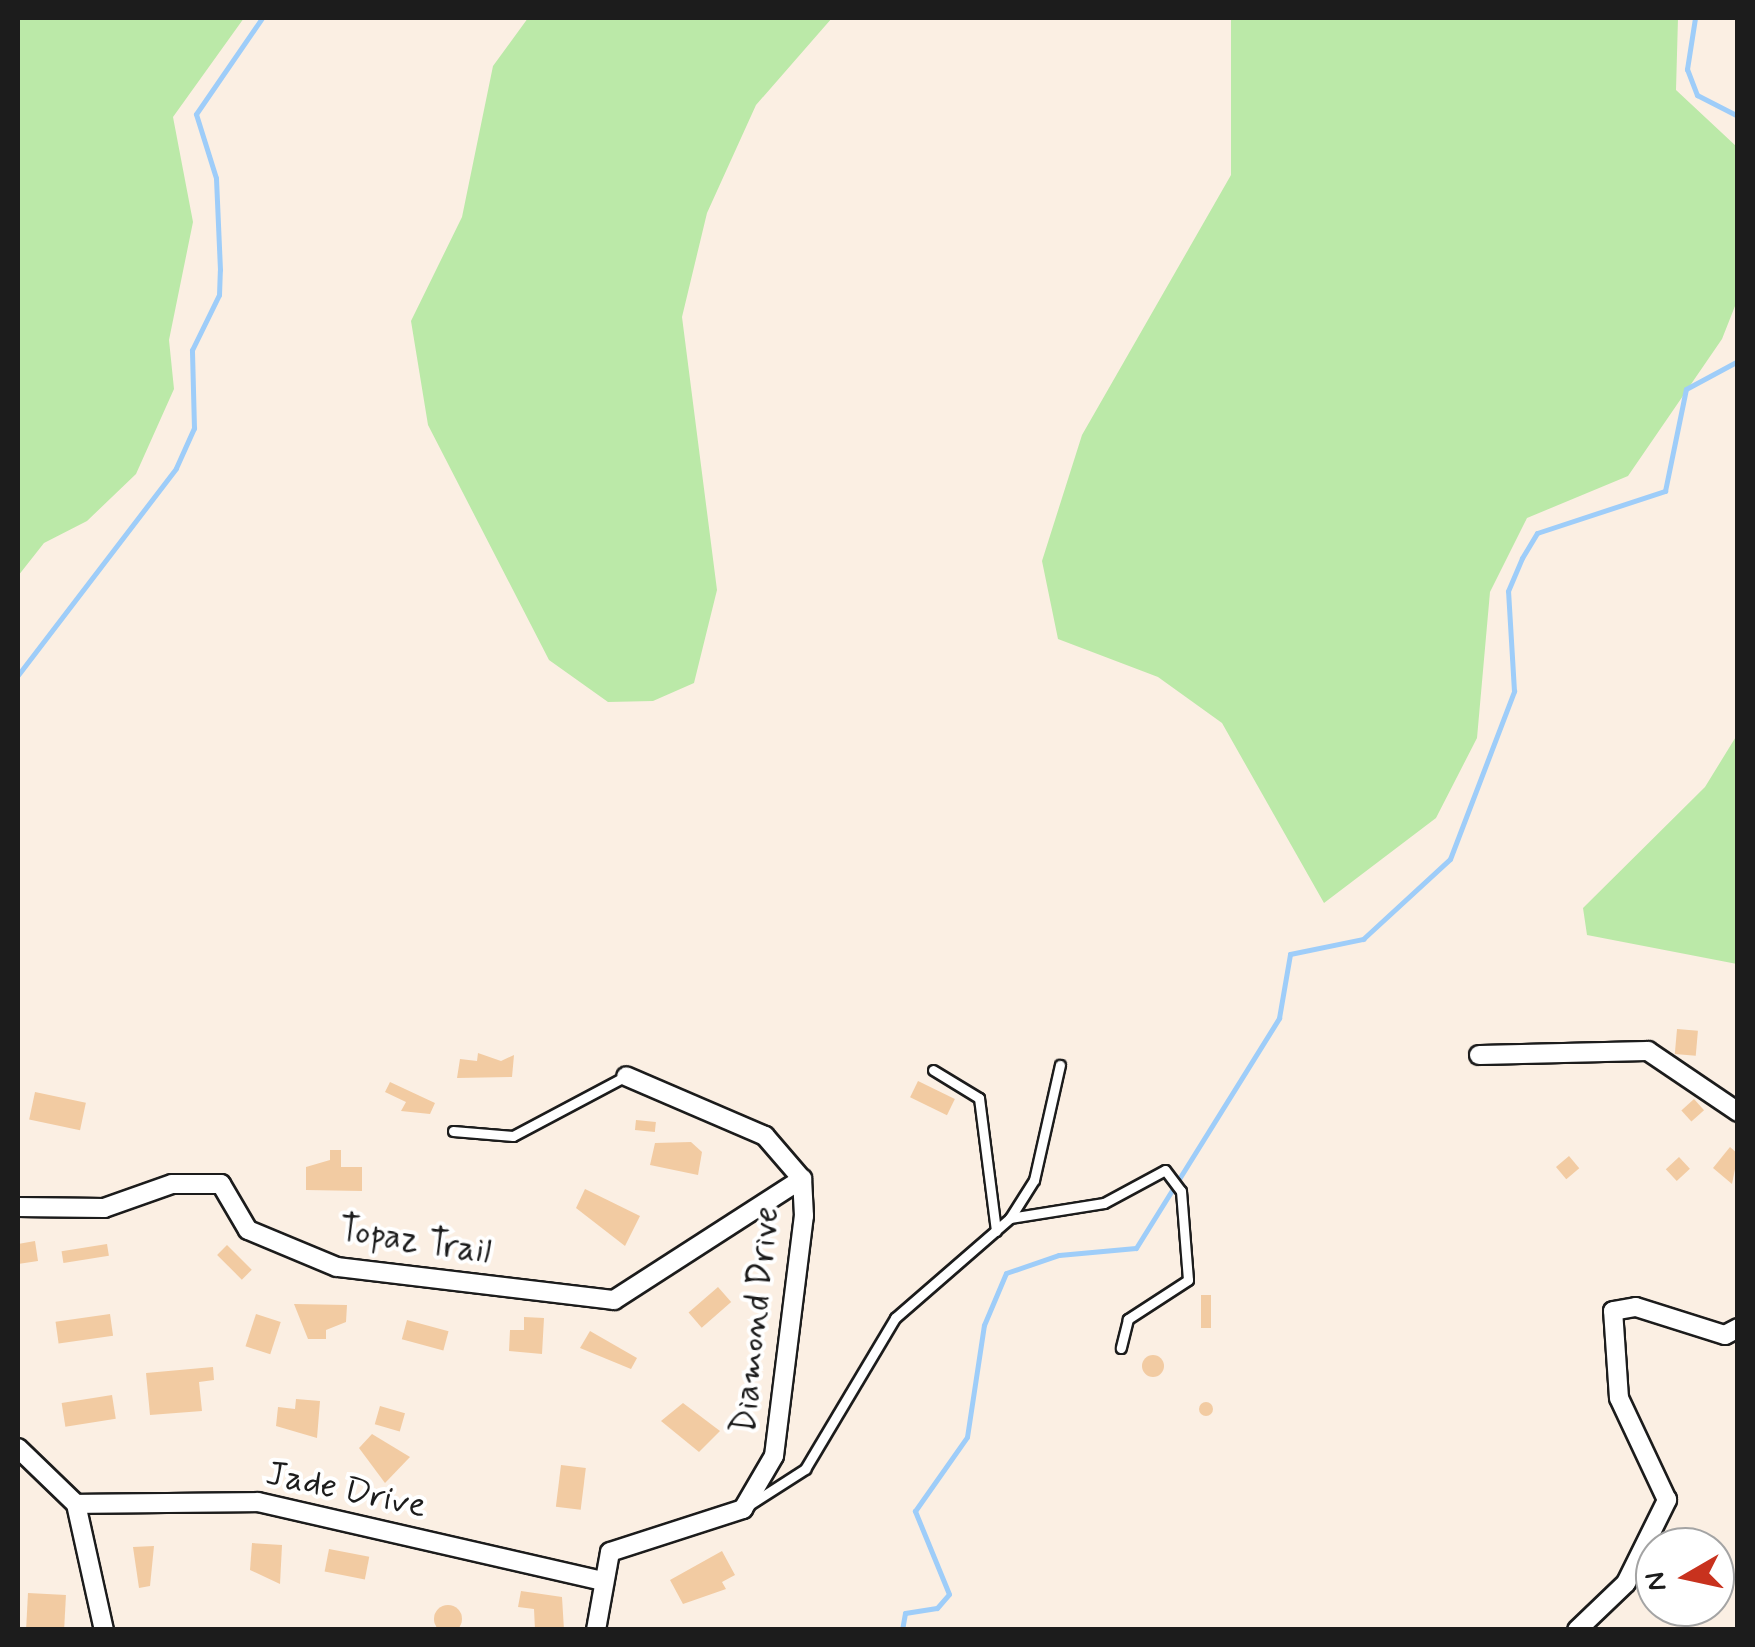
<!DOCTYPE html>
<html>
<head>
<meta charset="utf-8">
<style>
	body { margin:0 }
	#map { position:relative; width:1755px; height:1647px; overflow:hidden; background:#fbefe3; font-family:Mynerve,sans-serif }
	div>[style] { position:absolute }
	.green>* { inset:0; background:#bbe9a8 }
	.stream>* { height:5px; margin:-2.5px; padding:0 2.5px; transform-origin:2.5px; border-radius:2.5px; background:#9ecdf9 }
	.building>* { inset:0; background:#f2cba2; transform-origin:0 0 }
	.round { border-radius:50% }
	.roads { filter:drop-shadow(2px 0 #1c1c1c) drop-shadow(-2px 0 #1c1c1c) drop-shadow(0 2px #1c1c1c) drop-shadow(0 -2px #1c1c1c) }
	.lane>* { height:9px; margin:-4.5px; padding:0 4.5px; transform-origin:4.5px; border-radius:4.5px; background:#fff }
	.street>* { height:18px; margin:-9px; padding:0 9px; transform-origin:9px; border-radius:9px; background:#fff }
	span { translate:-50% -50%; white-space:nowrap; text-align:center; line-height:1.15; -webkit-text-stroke:8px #fff; paint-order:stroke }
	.street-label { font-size:35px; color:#1c1c1c }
	.frame { position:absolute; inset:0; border:20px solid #1c1c1c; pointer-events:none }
	.north { position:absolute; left:1635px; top:1527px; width:100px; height:100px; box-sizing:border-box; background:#fff; border:2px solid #a4a4a4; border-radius:50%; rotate:261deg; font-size:28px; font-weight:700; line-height:40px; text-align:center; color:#1c1c1c }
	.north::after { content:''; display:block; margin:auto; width:35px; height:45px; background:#c8321e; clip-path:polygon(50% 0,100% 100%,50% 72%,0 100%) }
</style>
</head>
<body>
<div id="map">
	<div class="green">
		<i style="clip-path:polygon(18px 18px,244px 18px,173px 117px,193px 222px,169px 340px,174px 389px,136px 474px,87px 521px,44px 543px,18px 576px)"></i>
		<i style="clip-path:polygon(528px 18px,832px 18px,756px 105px,707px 213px,682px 317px,717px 590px,694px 683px,653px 701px,608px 702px,549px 660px,428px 425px,411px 321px,462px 217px,493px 66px)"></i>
		<i style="clip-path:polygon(1231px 18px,1678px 18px,1676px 90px,1737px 147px,1737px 301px,1722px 339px,1628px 476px,1527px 518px,1490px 592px,1477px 738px,1436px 818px,1324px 903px,1222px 723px,1158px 677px,1058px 639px,1042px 561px,1082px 435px,1231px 175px)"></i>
		<i style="clip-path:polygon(1737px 735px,1737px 964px,1587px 935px,1583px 908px,1705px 787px)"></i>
	</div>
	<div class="stream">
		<i style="left:1695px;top:18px;width:52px;rotate:98.9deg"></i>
		<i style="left:1687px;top:69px;width:28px;rotate:69deg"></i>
		<i style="left:1697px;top:95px;width:46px;rotate:27.1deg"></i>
		<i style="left:18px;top:675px;width:260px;rotate:-52.6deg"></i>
		<i style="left:176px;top:468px;width:44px;rotate:-65.8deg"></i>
		<i style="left:194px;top:428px;width:78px;rotate:-91.5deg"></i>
		<i style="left:192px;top:350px;width:61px;rotate:-63.9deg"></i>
		<i style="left:219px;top:295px;width:25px;rotate:-88deg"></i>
		<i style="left:220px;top:270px;width:92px;rotate:-92.5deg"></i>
		<i style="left:216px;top:178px;width:67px;rotate:-107.4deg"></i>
		<i style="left:196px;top:114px;width:116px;rotate:-55.5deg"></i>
		<i style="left:902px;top:1630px;width:17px;rotate:-80deg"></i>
		<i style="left:905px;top:1613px;width:32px;rotate:-9deg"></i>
		<i style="left:937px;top:1608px;width:18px;rotate:-49deg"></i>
		<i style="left:949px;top:1594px;width:90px;rotate:-112.3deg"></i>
		<i style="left:915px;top:1511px;width:90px;rotate:-54.9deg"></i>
		<i style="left:967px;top:1437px;width:113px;rotate:-81.4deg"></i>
		<i style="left:984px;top:1325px;width:56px;rotate:-67.1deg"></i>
		<i style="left:1006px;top:1273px;width:56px;rotate:-18.8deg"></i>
		<i style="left:1059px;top:1255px;width:77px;rotate:-5.2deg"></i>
		<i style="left:1136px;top:1248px;width:271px;rotate:-58.1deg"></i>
		<i style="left:1279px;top:1018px;width:65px;rotate:-80.2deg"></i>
		<i style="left:1290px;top:954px;width:75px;rotate:-11.6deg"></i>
		<i style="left:1363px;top:939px;width:118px;rotate:-42.6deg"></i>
		<i style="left:1450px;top:859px;width:180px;rotate:-69.1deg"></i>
		<i style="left:1514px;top:691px;width:100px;rotate:-93.4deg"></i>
		<i style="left:1508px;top:591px;width:36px;rotate:-67deg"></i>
		<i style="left:1522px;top:558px;width:29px;rotate:-59deg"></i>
		<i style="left:1537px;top:533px;width:135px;rotate:-18.2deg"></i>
		<i style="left:1665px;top:491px;width:104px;rotate:-78.4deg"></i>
		<i style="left:1686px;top:389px;width:59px;rotate:-28.3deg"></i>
	</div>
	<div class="building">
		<i style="left:1677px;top:1029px;width:21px;height:25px;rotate:5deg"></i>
		<i style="clip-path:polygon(478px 1053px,501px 1061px,514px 1055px,512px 1077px,457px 1078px,460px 1059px,477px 1061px)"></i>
		<i style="left:918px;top:1081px;width:41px;height:18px;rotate:26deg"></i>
		<i style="clip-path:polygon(390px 1082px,435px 1103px,430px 1114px,401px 1111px,406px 1102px,385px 1092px)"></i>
		<i style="left:35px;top:1092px;width:52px;height:28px;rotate:12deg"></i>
		<i style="left:1694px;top:1099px;width:15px;height:17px;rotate:48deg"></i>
		<i style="left:636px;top:1120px;width:20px;height:10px;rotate:6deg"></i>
		<i style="clip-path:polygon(691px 1142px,702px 1152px,698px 1175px,650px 1165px,655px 1143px)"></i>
		<i style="clip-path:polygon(1730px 1147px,1738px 1154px,1732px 1184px,1713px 1168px)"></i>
		<i style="clip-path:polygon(330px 1150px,341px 1150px,341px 1167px,362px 1167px,362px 1191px,306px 1190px,306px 1167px,330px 1160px)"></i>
		<i style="left:1569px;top:1156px;width:16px;height:17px;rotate:50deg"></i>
		<i style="left:1679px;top:1157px;width:16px;height:18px;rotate:47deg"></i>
		<i style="clip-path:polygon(585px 1189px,640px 1216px,625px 1246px,576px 1208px)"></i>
		<i style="clip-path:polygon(35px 1241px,38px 1261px,18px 1264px,18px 1244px)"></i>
		<i style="left:107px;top:1244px;width:12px;height:46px;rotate:81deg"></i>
		<i style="left:227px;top:1245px;width:35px;height:14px;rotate:45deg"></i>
		<i style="left:718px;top:1287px;width:20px;height:39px;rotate:49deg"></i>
		<i style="left:1201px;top:1295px;width:10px;height:33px"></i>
		<i style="clip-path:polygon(294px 1304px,347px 1305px,346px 1322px,326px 1330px,326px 1339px,308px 1339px)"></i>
		<i style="left:110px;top:1314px;width:22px;height:55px;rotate:82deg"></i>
		<i style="left:256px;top:1314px;width:26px;height:34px;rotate:18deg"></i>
		<i style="clip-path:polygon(524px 1317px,544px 1318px,542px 1354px,509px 1351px,510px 1330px,524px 1330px)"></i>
		<i style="left:407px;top:1320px;width:43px;height:20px;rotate:15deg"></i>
		<i style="clip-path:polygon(590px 1331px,637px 1358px,631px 1369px,580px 1348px)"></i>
		<i class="round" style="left:1142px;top:1355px;width:22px;height:22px"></i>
		<i style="clip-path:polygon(213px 1367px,214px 1380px,199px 1382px,202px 1411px,150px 1415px,146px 1373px)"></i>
		<i style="left:112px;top:1395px;width:24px;height:51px;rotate:81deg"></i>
		<i style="clip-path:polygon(296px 1399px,320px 1401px,317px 1438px,276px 1426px,278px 1407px,295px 1409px)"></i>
		<i class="round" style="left:1199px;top:1402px;width:14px;height:14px"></i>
		<i style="clip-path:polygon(683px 1403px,720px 1431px,699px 1452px,661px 1421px)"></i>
		<i style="left:380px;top:1406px;width:26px;height:19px;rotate:16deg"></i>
		<i style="clip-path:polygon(372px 1434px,410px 1457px,385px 1483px,359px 1448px)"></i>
		<i style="left:561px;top:1465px;width:25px;height:42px;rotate:7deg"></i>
		<i style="clip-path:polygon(252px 1543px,282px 1545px,280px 1584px,250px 1570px)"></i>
		<i style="clip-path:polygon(154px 1546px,150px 1586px,139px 1588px,133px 1547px)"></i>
		<i style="left:329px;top:1549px;width:41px;height:23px;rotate:11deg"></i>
		<i style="clip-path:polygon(722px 1551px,735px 1575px,722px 1582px,726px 1589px,683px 1604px,670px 1580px)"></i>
		<i style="clip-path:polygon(521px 1591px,562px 1597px,564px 1630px,535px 1630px,534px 1609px,518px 1607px)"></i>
		<i style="left:28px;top:1593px;width:38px;height:36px;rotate:3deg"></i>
		<i class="round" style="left:434px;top:1605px;width:28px;height:28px"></i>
	</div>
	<div class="roads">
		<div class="lane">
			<i style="left:933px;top:1070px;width:54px;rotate:31.3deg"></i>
			<i style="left:979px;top:1098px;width:134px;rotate:82.7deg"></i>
			<i style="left:453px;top:1131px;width:60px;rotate:4.8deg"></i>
			<i style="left:513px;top:1136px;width:128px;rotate:-28deg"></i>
			<i style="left:1010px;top:1218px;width:95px;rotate:-9.1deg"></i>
			<i style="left:1104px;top:1203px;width:69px;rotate:-28.4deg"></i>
			<i style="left:1165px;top:1170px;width:26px;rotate:53deg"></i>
			<i style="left:1181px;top:1191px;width:89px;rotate:85.5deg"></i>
			<i style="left:1188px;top:1280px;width:72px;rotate:147deg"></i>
			<i style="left:1128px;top:1319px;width:30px;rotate:104deg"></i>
			<i style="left:749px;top:1505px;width:67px;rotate:-32.7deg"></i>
			<i style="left:805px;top:1469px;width:176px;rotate:-59.2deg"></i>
			<i style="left:895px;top:1318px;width:152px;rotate:-41deg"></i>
			<i style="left:1010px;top:1218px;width:45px;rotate:-57.7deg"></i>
			<i style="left:1034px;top:1180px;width:118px;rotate:-77.3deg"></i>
		</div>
		<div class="street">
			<i style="left:1479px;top:1055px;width:169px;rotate:-1.4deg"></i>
			<i style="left:1648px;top:1051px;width:109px;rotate:34.1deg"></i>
			<i style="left:18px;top:1207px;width:86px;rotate:0.7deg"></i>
			<i style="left:104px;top:1208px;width:72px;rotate:-19.4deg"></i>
			<i style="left:172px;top:1184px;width:49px"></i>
			<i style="left:221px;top:1184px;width:53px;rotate:59.6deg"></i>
			<i style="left:248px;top:1230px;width:96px;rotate:22.6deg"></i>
			<i style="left:337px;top:1267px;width:279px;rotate:6.8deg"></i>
			<i style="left:614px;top:1300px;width:224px;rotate:-32.8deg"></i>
			<i style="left:18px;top:1448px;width:81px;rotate:44deg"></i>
			<i style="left:76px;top:1504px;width:129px;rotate:77.5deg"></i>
			<i style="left:76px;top:1504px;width:182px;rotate:-0.6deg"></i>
			<i style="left:258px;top:1502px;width:349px;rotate:12.9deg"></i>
			<i style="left:596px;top:1630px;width:79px;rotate:-79.8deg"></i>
			<i style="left:610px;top:1552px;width:140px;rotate:-17.9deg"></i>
			<i style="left:743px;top:1509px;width:61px;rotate:-59.7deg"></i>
			<i style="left:774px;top:1456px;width:242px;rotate:-82.9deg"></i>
			<i style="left:804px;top:1216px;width:37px;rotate:-93deg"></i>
			<i style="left:802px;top:1179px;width:57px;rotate:-130.7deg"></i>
			<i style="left:765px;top:1136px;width:151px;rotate:-156.7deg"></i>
			<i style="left:1577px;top:1630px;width:68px;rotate:-43.8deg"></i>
			<i style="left:1626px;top:1583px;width:93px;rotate:-63.7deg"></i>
			<i style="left:1667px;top:1500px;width:113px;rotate:-115.2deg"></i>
			<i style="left:1619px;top:1398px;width:87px;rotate:-93.9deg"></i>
			<i style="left:1613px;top:1311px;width:23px;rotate:-10deg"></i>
			<i style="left:1636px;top:1307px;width:93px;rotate:17.5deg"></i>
			<i style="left:1725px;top:1335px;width:15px;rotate:-28deg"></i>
		</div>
	</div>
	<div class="street-label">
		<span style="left:415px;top:1241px;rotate:9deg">Topaz Trail</span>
		<span style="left:756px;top:1320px;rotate:-84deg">Diamond Drive</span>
		<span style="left:346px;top:1490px;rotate:12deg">Jade Drive</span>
	</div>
	<div class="frame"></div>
	<div class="north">N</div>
</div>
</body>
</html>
